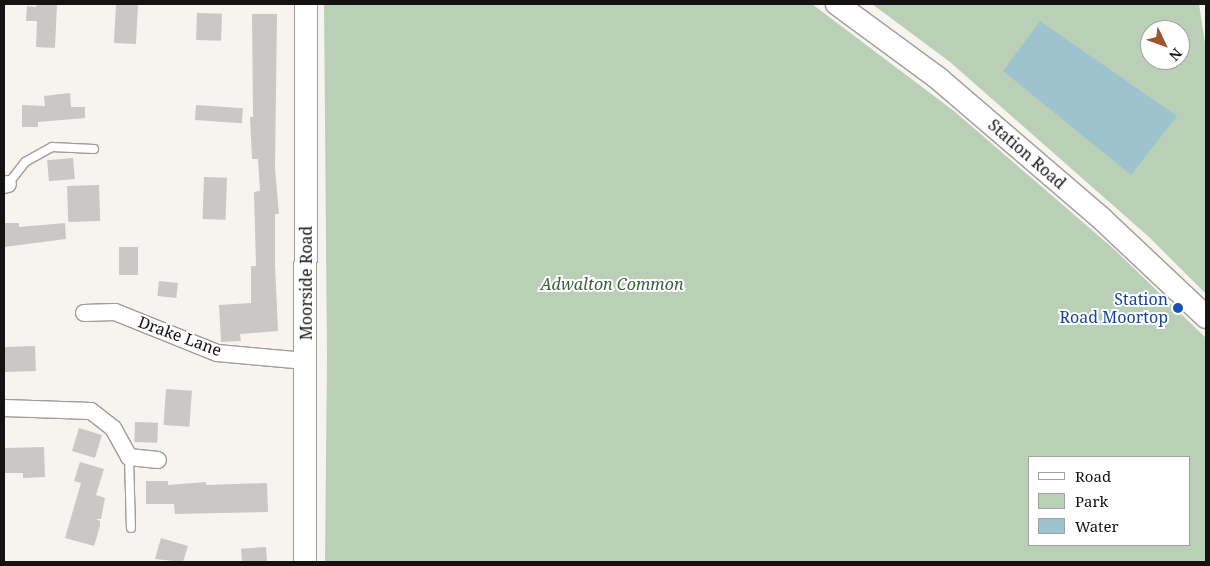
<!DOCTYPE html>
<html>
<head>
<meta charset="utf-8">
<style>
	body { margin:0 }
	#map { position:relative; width:1210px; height:566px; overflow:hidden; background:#f7f4f0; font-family:"Noto Serif",serif }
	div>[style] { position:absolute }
	.green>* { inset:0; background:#b9d0b7 }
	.water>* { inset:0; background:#9dc4ce }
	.building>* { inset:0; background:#cac7c4; transform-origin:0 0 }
	.roads { filter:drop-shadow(1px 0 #a09d99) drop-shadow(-1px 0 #a09d99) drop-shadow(0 1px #a09d99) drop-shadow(0 -1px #a09d99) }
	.lane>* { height:8px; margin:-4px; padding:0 4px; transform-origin:4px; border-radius:4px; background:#fff }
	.street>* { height:16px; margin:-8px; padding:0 8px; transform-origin:8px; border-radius:8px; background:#fff }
	.secondary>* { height:22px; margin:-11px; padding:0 11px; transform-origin:11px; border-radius:11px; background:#fff }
	.dots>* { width:14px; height:14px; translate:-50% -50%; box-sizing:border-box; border:2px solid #fff; border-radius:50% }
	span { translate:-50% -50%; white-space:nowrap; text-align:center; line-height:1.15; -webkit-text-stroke:4px #fff; paint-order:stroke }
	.street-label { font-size:16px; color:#141311 }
	.park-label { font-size:16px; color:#3b5f39; font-style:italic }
	.transit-label { font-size:16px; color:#164399 }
	.right { translate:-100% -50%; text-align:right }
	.frame { position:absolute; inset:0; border:5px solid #141311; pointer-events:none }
	.legend { position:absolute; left:1028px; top:456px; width:162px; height:90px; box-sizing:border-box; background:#fff; border:1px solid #a1a1a0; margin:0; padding:6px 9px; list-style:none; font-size:15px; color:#141311 }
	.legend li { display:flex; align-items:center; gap:10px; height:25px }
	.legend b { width:25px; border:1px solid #a1a1a0 }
	.north { position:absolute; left:1140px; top:20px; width:50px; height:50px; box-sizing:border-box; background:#fff; border:1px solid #a1a1a0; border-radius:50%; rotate:132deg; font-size:14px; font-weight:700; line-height:20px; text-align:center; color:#141311 }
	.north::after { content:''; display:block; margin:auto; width:18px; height:22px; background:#9d572e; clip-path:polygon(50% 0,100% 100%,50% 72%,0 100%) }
</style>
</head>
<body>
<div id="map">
	<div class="green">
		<i style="clip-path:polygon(evenodd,324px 4px,812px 4px,954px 111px,1115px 250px,1206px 338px,1206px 562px,325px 562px,327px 357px,324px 4px,1029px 457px,1189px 457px,1189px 545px,1029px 545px,1029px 457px)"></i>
		<i style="clip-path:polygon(evenodd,872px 4px,1199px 4px,1206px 49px,1206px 294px,1149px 237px,950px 62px,872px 4px,1150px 30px,1180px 30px,1180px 60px,1150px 60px,1150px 30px)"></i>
	</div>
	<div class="water">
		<i style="clip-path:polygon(1040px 21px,1177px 116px,1131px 175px,1003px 71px)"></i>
	</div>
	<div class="building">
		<i style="clip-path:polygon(37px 4px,57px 4px,55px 48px,36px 47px,37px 21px,26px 21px,27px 6px,36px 7px)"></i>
		<i style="left:116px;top:4px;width:22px;height:39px;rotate:3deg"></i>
		<i style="left:197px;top:13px;width:25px;height:27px;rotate:2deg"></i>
		<i style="clip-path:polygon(252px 14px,277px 14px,275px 168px,279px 214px,275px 214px,275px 265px,278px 331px,240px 334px,241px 341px,221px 342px,219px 305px,251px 303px,251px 266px,256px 266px,254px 192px,260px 191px,258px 159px,252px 159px,250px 117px,253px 117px)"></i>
		<i style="clip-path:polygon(70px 93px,71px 107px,85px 107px,85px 118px,38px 122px,38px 127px,22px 127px,22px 105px,45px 106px,44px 96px)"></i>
		<i style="left:196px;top:105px;width:47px;height:15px;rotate:4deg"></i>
		<i style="left:73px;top:158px;width:21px;height:26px;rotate:85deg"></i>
		<i style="left:204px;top:177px;width:23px;height:42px;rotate:2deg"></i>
		<i style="left:99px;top:185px;width:36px;height:32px;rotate:88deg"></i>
		<i style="clip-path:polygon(4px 223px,19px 223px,19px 227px,65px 223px,66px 239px,4px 247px)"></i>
		<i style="left:119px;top:247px;width:19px;height:28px"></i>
		<i style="left:159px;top:281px;width:19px;height:15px;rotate:6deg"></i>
		<i style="left:35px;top:346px;width:25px;height:31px;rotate:88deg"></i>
		<i style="left:166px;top:389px;width:26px;height:36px;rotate:4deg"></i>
		<i style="left:135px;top:422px;width:23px;height:20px;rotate:2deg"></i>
		<i style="left:79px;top:428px;width:24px;height:24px;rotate:17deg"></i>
		<i style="clip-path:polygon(44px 447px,45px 477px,23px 478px,23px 473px,4px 473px,4px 448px)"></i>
		<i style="clip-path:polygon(80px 462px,104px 469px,96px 495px,105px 498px,101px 519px,96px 519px,100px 521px,100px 526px,94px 546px,65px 538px,81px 483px,74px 481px)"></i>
		<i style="clip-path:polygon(146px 481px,168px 481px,168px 485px,206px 482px,206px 485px,267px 483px,268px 512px,175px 514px,174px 504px,146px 504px)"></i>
		<i style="clip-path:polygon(161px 538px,188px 546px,183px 562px,155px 559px)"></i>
		<i style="left:266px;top:547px;width:15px;height:25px;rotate:86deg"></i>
	</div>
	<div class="roads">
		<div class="lane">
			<i style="left:8px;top:184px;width:28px;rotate:-52deg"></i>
			<i style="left:25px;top:162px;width:31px;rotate:-29deg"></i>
			<i style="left:52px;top:147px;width:42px;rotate:2.7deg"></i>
			<i style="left:129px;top:457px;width:71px;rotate:88.4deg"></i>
		</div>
		<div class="street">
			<i style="left:4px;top:185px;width:4px;rotate:-14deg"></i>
			<i style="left:84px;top:313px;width:31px;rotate:-2deg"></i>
			<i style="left:115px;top:312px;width:110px;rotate:21.9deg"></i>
			<i style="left:217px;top:353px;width:89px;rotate:5.1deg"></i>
			<i style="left:4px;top:408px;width:87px;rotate:2deg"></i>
			<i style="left:91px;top:411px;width:28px;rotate:38deg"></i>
			<i style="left:113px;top:428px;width:33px;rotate:61deg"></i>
			<i style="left:129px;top:457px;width:29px;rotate:6deg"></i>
		</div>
		<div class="secondary">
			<i style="left:837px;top:4px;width:127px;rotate:36.3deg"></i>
			<i style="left:939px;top:79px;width:213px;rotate:40.6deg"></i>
			<i style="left:1101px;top:218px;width:144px;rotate:43.3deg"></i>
			<i style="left:305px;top:562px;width:558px;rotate:-89.9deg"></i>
		</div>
	</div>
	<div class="dots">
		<i style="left:1178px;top:308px;background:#1a4fb4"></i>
	</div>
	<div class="street-label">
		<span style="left:1027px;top:154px;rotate:41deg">Station Road</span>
		<span style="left:306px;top:283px;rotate:-90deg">Moorside Road</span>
		<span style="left:180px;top:336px;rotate:20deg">Drake Lane</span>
	</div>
	<div class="park-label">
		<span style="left:612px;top:284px">Adwalton Common</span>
	</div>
	<div class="transit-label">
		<span class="right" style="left:1168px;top:308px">Station<br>Road Moortop</span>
	</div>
	<div class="frame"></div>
	<ul class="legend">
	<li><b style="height:6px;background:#fff"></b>Road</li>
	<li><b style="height:14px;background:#b9d0b7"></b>Park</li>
	<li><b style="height:14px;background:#9dc4ce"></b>Water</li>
	</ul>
	<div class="north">N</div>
</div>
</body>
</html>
